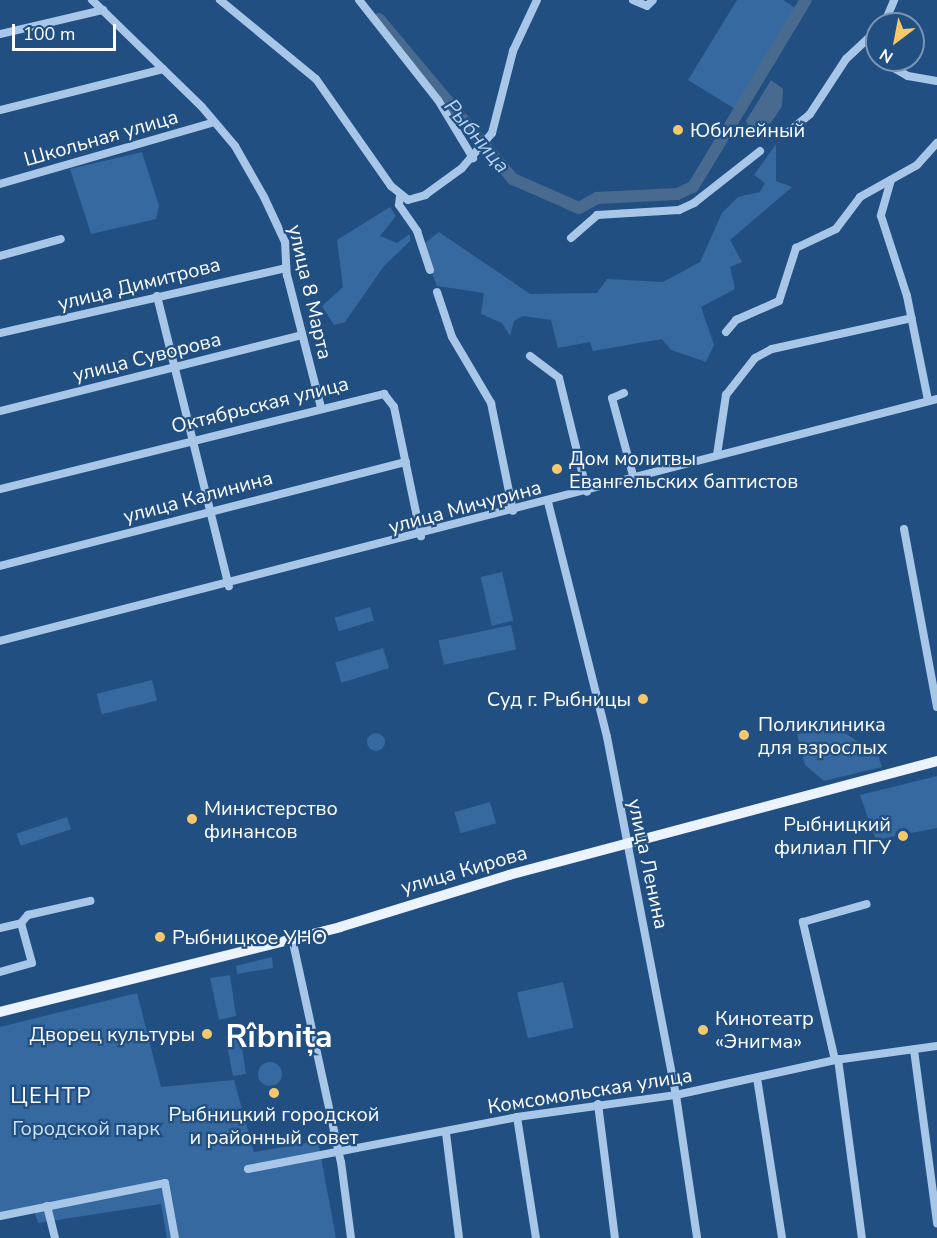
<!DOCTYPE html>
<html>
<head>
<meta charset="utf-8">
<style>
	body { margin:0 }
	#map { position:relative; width:937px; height:1238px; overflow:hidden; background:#214f82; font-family:"Nunito Sans",sans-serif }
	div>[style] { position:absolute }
	.green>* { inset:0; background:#3569a0; transform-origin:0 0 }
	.round { border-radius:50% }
	.water>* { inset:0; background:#496a8f }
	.river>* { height:12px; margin:-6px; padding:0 6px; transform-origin:6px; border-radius:6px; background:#496a8f }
	.minor>* { height:8px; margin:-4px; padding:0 4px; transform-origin:4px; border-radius:4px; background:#a8c7e8 }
	.major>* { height:10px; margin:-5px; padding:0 5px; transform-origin:5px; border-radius:5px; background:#ebf3fe }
	.dots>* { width:16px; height:16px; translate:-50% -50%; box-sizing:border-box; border:3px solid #214f82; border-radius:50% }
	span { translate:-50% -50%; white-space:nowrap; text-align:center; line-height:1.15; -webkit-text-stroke:4.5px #214f82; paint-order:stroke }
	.poi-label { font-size:20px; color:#fff }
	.left { translate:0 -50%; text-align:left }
	.right { translate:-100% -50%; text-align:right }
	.street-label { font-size:20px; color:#fff }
	.park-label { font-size:20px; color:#cce1f6 }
	.water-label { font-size:21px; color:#b4d1f0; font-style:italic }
	.quarter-label { font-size:22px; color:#fff; letter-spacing:1.5px }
	.town-label { font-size:32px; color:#fff; font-weight:700 }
	.north { position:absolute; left:865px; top:12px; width:60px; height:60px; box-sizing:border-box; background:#214f82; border:2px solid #7a95b4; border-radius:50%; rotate:212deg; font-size:16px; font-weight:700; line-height:24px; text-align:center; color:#fff }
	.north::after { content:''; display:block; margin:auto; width:21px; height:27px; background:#f5c86a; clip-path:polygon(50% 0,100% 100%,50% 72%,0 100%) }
	.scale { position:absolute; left:12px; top:24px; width:104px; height:27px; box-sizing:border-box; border:3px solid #fff; border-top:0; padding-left:8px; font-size:18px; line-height:21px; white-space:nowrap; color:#fff; -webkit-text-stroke:4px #214f82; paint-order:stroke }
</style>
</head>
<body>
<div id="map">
	<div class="green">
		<i style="clip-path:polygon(737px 0,783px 0,797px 9px,735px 109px,688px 80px)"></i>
		<i style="clip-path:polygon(776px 144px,776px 181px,792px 187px,730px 240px,742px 262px,730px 267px,735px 289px,701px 307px,714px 345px,706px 362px,671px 350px,662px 339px,593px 351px,590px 342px,558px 348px,551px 320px,523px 316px,514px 321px,510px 336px,502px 323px,481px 314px,484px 293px,437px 286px,421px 246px,439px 232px,530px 294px,597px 293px,607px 279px,663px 282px,700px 262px,722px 213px,738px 197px,760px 192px,765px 183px,754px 175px)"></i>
		<i style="clip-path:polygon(142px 152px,159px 206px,156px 219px,91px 234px,70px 169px)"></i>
		<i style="clip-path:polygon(390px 207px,396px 216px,380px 236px,397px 243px,410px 234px,410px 241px,384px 266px,345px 322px,334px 325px,322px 306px,343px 287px,337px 240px)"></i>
		<i style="left:502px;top:572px;width:50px;height:22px;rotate:77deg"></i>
		<i style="left:370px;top:607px;width:14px;height:37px;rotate:73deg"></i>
		<i style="left:511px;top:625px;width:25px;height:74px;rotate:78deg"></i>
		<i style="left:383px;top:648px;width:21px;height:50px;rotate:73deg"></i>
		<i style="left:152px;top:680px;width:21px;height:57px;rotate:76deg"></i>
		<i style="clip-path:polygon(836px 727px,878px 755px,882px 767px,824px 781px,805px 765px,797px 734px)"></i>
		<i class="round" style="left:367px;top:733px;width:18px;height:18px"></i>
		<i style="clip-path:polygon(937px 776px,937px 828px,876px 840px,860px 795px)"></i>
		<i style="left:490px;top:802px;width:22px;height:37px;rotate:74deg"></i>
		<i style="left:67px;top:817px;width:13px;height:53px;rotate:72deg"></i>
		<i style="clip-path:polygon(272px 957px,273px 968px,237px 974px,236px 966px)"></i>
		<i style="clip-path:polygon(230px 975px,236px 1016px,219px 1020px,210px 978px)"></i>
		<i style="left:563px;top:982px;width:47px;height:47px;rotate:77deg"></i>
		<i style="clip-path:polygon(137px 993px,161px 1087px,234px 1080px,254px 1152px,318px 1141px,336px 1238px,167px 1238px,161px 1204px,38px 1223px,34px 1210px,0 1215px,0 1027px)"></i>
		<i style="clip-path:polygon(240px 1033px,246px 1074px,233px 1076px,225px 1036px)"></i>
		<i class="round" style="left:258px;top:1062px;width:24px;height:24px"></i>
	</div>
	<div class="water">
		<i style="clip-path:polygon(771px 80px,783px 89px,782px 106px,771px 123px,751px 131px,746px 121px)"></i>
	</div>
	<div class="river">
		<i style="left:379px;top:19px;width:209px;rotate:50.1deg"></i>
		<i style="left:513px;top:179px;width:72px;rotate:23.7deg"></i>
		<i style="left:579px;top:208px;width:21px;rotate:-29deg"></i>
		<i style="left:597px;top:198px;width:80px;rotate:-2.9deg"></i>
		<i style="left:677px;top:194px;width:17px;rotate:-24deg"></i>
		<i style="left:693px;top:187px;width:218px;rotate:-58.9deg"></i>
	</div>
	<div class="minor">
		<i style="left:92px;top:0;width:153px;rotate:44.2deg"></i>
		<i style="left:202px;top:107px;width:51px;rotate:49.8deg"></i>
		<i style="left:235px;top:146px;width:59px;rotate:60.4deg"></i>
		<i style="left:264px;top:197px;width:50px;rotate:65deg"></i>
		<i style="left:285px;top:242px;width:33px;rotate:87deg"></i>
		<i style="left:287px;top:275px;width:136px;rotate:75.6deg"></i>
		<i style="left:220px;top:0;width:124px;rotate:39.5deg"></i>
		<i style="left:316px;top:79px;width:131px;rotate:55deg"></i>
		<i style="left:391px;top:186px;width:22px;rotate:39deg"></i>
		<i style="left:408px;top:200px;width:18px;rotate:-16deg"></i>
		<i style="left:425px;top:195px;width:46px;rotate:-36.1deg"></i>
		<i style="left:462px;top:168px;width:46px;rotate:-49.4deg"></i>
		<i style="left:492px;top:133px;width:85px;rotate:-75.6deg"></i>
		<i style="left:513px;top:51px;width:56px;rotate:-64.8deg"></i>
		<i style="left:359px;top:0;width:127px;rotate:51.7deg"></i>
		<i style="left:438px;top:100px;width:68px;rotate:58.9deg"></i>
		<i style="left:633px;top:0;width:15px;rotate:23deg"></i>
		<i style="left:647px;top:6px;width:8px;rotate:-45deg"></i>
		<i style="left:884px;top:24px;width:26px;rotate:-67deg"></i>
		<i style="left:0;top:34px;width:106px;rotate:-13.1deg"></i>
		<i style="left:887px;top:64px;width:24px;rotate:30deg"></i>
		<i style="left:908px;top:76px;width:29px;rotate:10deg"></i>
		<i style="left:0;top:110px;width:168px;rotate:-14.1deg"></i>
		<i style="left:788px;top:132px;width:28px;rotate:-39deg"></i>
		<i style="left:810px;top:114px;width:66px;rotate:-56.8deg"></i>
		<i style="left:846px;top:59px;width:42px;rotate:-43.1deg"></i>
		<i style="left:891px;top:180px;width:37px;rotate:106deg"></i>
		<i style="left:881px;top:216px;width:84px;rotate:72deg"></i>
		<i style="left:907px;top:296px;width:106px;rotate:78.6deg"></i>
		<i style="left:0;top:184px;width:220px;rotate:-16.1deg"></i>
		<i style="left:400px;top:196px;width:9px;rotate:96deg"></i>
		<i style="left:399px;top:205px;width:32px;rotate:55deg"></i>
		<i style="left:417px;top:231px;width:41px;rotate:71.6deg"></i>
		<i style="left:571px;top:238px;width:35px;rotate:-41deg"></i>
		<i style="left:597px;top:215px;width:82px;rotate:-3.5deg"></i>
		<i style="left:679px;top:210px;width:17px;rotate:-25deg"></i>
		<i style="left:694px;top:203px;width:84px;rotate:-38.2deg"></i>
		<i style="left:0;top:256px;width:63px;rotate:-15.6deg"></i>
		<i style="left:437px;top:292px;width:47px;rotate:71.6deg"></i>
		<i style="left:452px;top:337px;width:77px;rotate:59.4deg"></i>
		<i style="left:491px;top:403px;width:110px;rotate:78.5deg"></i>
		<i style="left:157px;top:296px;width:299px;rotate:76.1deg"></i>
		<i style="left:726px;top:332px;width:16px;rotate:-50deg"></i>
		<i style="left:736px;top:320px;width:47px;rotate:-23.8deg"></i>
		<i style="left:779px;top:301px;width:56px;rotate:-72.2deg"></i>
		<i style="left:796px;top:248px;width:44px;rotate:-25.4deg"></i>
		<i style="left:836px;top:229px;width:40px;rotate:-53deg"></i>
		<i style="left:860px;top:197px;width:65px;rotate:-29.3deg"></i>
		<i style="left:917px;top:165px;width:30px;rotate:-48deg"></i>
		<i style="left:0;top:333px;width:293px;rotate:-12.8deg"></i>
		<i style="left:530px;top:356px;width:36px;rotate:37deg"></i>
		<i style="left:559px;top:378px;width:117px;rotate:76.2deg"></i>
		<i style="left:624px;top:393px;width:13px;rotate:157deg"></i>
		<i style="left:612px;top:398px;width:84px;rotate:74.8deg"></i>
		<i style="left:0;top:411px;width:311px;rotate:-14.1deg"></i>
		<i style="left:717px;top:455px;width:61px;rotate:-81.5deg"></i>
		<i style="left:726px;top:395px;width:47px;rotate:-51.9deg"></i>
		<i style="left:755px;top:358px;width:19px;rotate:-28deg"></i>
		<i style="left:772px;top:349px;width:143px;rotate:-12.5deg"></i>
		<i style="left:0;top:489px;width:396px;rotate:-13.9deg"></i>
		<i style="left:384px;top:394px;width:16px;rotate:52deg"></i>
		<i style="left:394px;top:407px;width:132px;rotate:78.2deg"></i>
		<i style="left:548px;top:502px;width:242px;rotate:75.9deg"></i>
		<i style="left:607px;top:737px;width:365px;rotate:79.1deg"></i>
		<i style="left:676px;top:1095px;width:145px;rotate:81.6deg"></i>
		<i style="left:904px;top:529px;width:181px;rotate:79.5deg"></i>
		<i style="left:0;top:566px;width:419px;rotate:-14.4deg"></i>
		<i style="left:0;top:641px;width:968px;rotate:-14.48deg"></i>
		<i style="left:0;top:928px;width:22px;rotate:-13deg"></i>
		<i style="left:292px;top:938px;width:229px;rotate:77.7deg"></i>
		<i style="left:341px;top:1162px;width:77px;rotate:82.5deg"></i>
		<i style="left:0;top:972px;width:33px;rotate:-16deg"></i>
		<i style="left:32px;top:963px;width:41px;rotate:-105.4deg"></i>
		<i style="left:21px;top:923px;width:11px;rotate:-49deg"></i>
		<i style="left:28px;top:915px;width:64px;rotate:-12.7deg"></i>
		<i style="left:914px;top:1050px;width:175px;rotate:82.4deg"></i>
		<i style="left:838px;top:1059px;width:181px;rotate:82.4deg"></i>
		<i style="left:835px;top:1060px;width:142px;rotate:-103.1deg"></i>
		<i style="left:803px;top:922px;width:66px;rotate:-15.7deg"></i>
		<i style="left:757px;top:1078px;width:162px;rotate:81.1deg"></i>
		<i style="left:598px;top:1104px;width:135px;rotate:82.8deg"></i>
		<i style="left:517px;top:1117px;width:122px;rotate:81.1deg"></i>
		<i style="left:446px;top:1133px;width:106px;rotate:82.9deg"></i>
		<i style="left:248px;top:1169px;width:274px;rotate:-10.9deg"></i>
		<i style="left:517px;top:1117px;width:161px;rotate:-7.9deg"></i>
		<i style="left:676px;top:1095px;width:163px;rotate:-12.4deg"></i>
		<i style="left:835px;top:1060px;width:103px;rotate:-7.8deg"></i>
		<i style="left:47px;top:1206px;width:33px;rotate:76deg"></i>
		<i style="left:0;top:1216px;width:168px;rotate:-11.3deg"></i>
		<i style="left:165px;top:1183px;width:56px;rotate:79.7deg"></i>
	</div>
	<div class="major">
		<i style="left:0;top:1012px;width:350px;rotate:-14deg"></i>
		<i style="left:340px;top:927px;width:177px;rotate:-17.1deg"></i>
		<i style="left:509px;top:875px;width:443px;rotate:-14.9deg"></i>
	</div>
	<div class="dots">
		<i style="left:678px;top:130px;background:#f5c86a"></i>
		<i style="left:557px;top:469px;background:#f5c86a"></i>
		<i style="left:643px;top:699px;background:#f5c86a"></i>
		<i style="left:744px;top:735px;background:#f5c86a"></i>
		<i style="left:192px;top:819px;background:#f5c86a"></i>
		<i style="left:903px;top:836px;background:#f5c86a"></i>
		<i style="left:160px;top:937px;background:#f5c86a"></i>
		<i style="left:703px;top:1030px;background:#f5c86a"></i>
		<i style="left:207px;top:1034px;background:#f5c86a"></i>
		<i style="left:274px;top:1093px;background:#f5c86a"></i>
	</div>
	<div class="poi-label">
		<span class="left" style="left:690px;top:130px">Юбилейный</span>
		<span class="left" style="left:569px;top:470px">Дом молитвы<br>Евангельских баптистов</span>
		<span class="right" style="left:631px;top:699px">Суд г. Рыбницы</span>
		<span class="left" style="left:758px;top:736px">Поликлиника<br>для взрослых</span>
		<span class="left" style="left:204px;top:820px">Министерство<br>финансов</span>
		<span class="right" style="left:891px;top:836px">Рыбницкий<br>филиал ПГУ</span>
		<span class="left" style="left:172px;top:937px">Рыбницкое УНО</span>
		<span class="left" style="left:715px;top:1030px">Кинотеатр<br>«Энигма»</span>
		<span class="right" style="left:195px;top:1034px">Дворец культуры</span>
		<span style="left:274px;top:1126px">Рыбницкий городской<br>и районный совет</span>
	</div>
	<div class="street-label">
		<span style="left:101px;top:138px;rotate:-16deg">Школьная улица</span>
		<span style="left:139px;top:284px;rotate:-14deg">улица Димитрова</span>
		<span style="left:310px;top:292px;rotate:77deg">улица 8 Марта</span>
		<span style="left:147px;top:357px;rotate:-14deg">улица Суворова</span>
		<span style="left:260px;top:405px;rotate:-14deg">Октябрьская улица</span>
		<span style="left:198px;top:497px;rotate:-15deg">улица Калинина</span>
		<span style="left:465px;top:507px;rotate:-15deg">улица Мичурина</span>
		<span style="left:648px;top:864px;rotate:78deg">улица Ленина</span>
		<span style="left:464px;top:870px;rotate:-16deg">улица Кирова</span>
		<span style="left:590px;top:1091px;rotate:-9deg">Комсомольская улица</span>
	</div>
	<div class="park-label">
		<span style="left:86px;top:1128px">Городской парк</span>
	</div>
	<div class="water-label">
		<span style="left:477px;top:136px;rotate:50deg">Рыбница</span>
	</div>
	<div class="quarter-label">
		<span style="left:51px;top:1097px">ЦЕНТР</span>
	</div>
	<div class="town-label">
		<span style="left:279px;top:1037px">Rîbnița</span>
	</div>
	<div class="north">N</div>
	<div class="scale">100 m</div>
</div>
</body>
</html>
